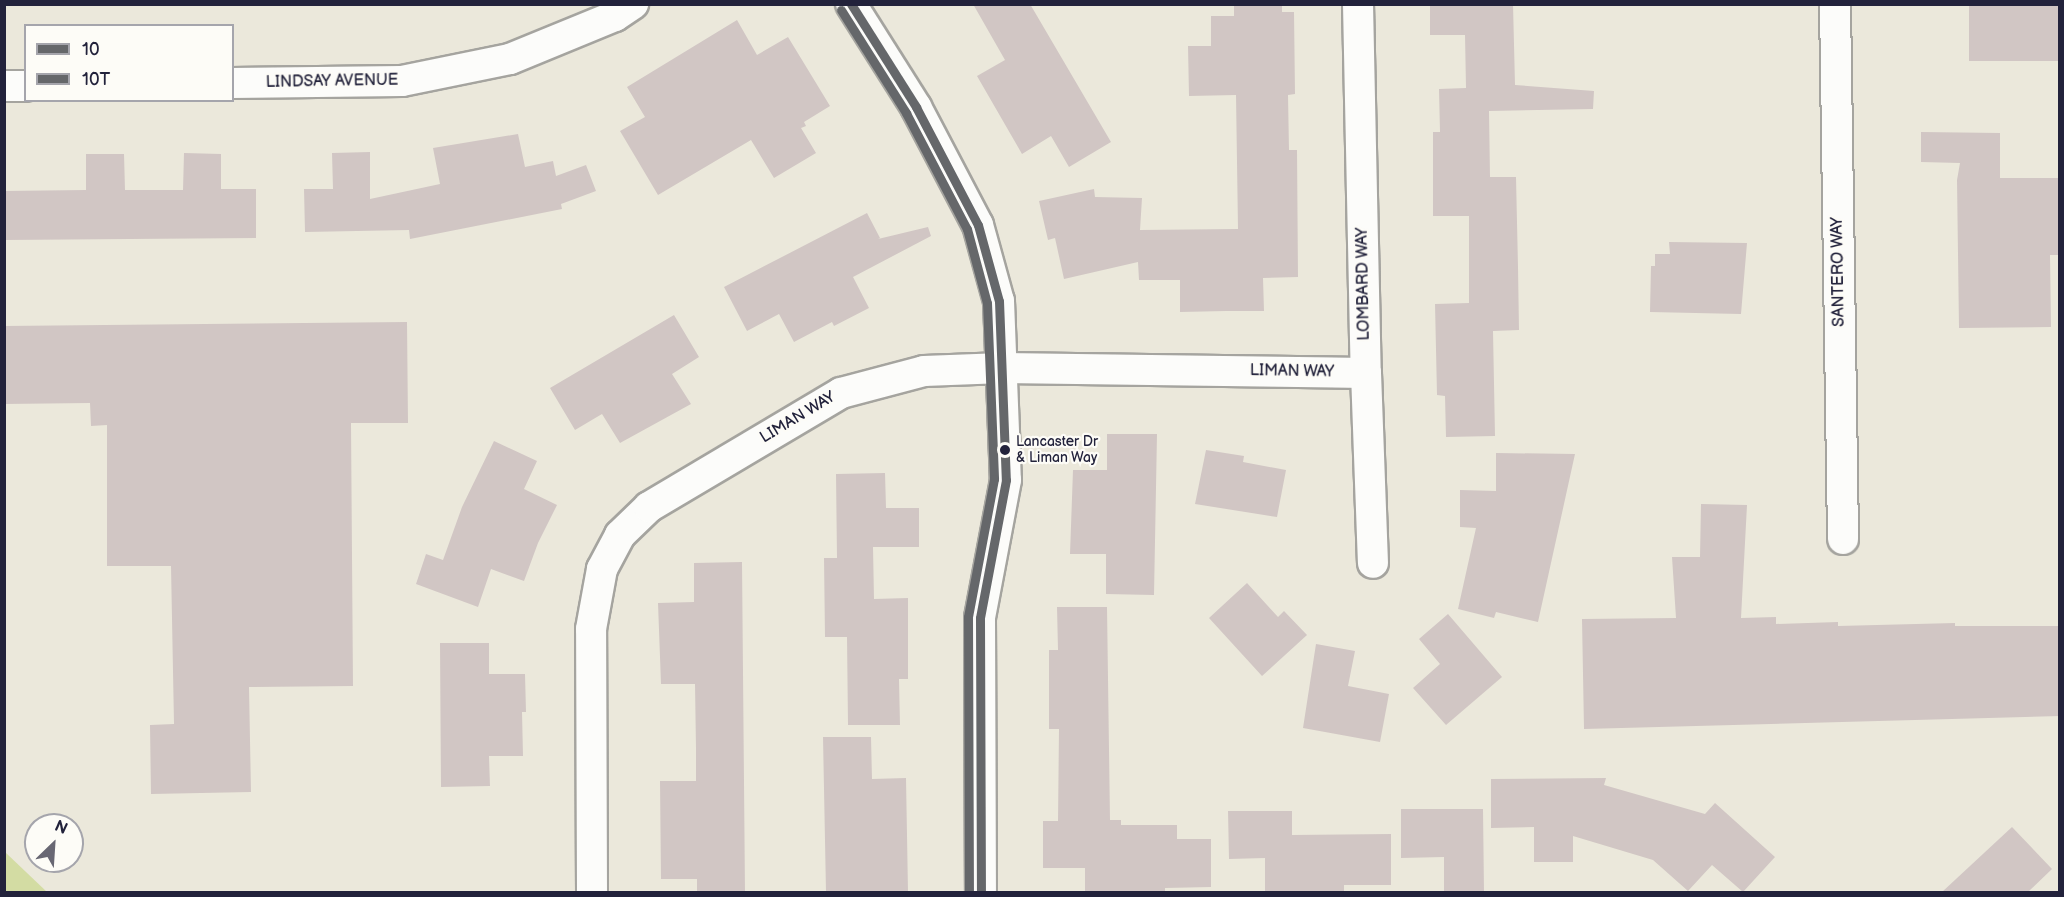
<!DOCTYPE html>
<html>
<head>
<meta charset="utf-8">
<style>
	body { margin:0 }
	#map { position:relative; width:2064px; height:897px; overflow:hidden; background:#ebe8db; font-family:"Balsamiq Sans",sans-serif }
	div>[style] { position:absolute }
	.green>* { inset:0; background:#d3dca3 }
	.building>* { inset:0; background:#d1c6c4; transform-origin:0 0 }
	.roads { filter:drop-shadow(2px 0 #a5a49f) drop-shadow(-2px 0 #a5a49f) drop-shadow(0 2px #a5a49f) drop-shadow(0 -2px #a5a49f) }
	.street>* { height:30px; margin:-15px; padding:0 15px; transform-origin:15px; border-radius:15px; background:#fcfcfa }
	.bus-1>* { height:9px; margin:-4.5px; padding:0 4.5px; transform-origin:4.5px; border-radius:4.5px; background:#65676a }
	.bus-2>* { height:9px; margin:-4.5px; padding:0 4.5px; transform-origin:4.5px; border-radius:4.5px; background:#65676a }
	.dots>* { width:16px; height:16px; translate:-50% -50%; box-sizing:border-box; border:3px solid #fdfcf7; border-radius:50% }
	span { translate:-50% -50%; white-space:nowrap; text-align:center; line-height:1.15; -webkit-text-stroke:4.5px #fdfcf7; paint-order:stroke }
	.bus-label { font-size:14px; color:#22223b }
	.left { translate:0 -50%; text-align:left }
	.street-label { font-size:16px; color:#22223b }
	.frame { position:absolute; inset:0; border:6px solid #22223b; pointer-events:none }
	.legend { position:absolute; left:24px; top:24px; width:210px; height:78px; box-sizing:border-box; background:#fdfcf7; border:2px solid #a5a5ac; margin:0; padding:8px 10px; list-style:none; font-size:18px; color:#22223b }
	.legend li { display:flex; align-items:center; gap:12px; height:30px }
	.legend b { width:30px; border:2px solid #a5a5ac }
	.north { position:absolute; left:24px; top:813px; width:60px; height:60px; box-sizing:border-box; background:#fdfcf7; border:2px solid #a5a5ac; border-radius:50%; rotate:25deg; font-size:16px; font-weight:700; line-height:24px; text-align:center; color:#22223b }
	.north::after { content:''; display:block; margin:auto; width:21px; height:27px; background:#686773; clip-path:polygon(50% 0,100% 100%,50% 72%,0 100%) }
</style>
</head>
<body>
<div id="map">
	<div class="green">
		<i style="clip-path:polygon(4px 852px,5px 852px,47px 892px,5px 892px)"></i>
	</div>
	<div class="building">
		<i style="clip-path:polygon(973px 4px,1030px 4px,1111px 142px,1069px 167px,1051px 136px,1022px 154px,977px 76px,1005px 60px)"></i>
		<i style="clip-path:polygon(1234px 4px,1282px 4px,1282px 12px,1294px 12px,1295px 94px,1288px 95px,1289px 150px,1297px 150px,1298px 277px,1263px 278px,1264px 311px,1226px 311px,1180px 312px,1180px 280px,1139px 280px,1138px 262px,1064px 279px,1055px 238px,1048px 240px,1039px 201px,1094px 189px,1095px 197px,1142px 198px,1140px 230px,1238px 229px,1236px 95px,1189px 96px,1188px 46px,1211px 46px,1211px 16px,1234px 16px)"></i>
		<i style="clip-path:polygon(1430px 4px,1513px 4px,1515px 85px,1594px 91px,1593px 109px,1489px 111px,1490px 177px,1516px 177px,1518px 267px,1519px 330px,1493px 331px,1495px 436px,1446px 437px,1445px 396px,1437px 395px,1435px 304px,1469px 303px,1469px 216px,1433px 216px,1433px 132px,1440px 132px,1439px 89px,1466px 88px,1465px 35px,1430px 35px)"></i>
		<i style="left:1969px;top:4px;width:91px;height:57px"></i>
		<i style="clip-path:polygon(737px 20px,757px 55px,788px 37px,813px 78px,830px 106px,804px 122px,806px 126px,801px 128px,816px 153px,774px 178px,751px 140px,658px 195px,620px 131px,645px 117px,627px 87px)"></i>
		<i style="clip-path:polygon(1921px 132px,2000px 133px,2000px 178px,2060px 178px,2060px 255px,2050px 255px,2051px 327px,1959px 328px,1957px 180px,1960px 163px,1921px 162px)"></i>
		<i style="clip-path:polygon(518px 134px,525px 167px,553px 161px,556px 176px,586px 165px,596px 191px,561px 204px,562px 209px,410px 239px,409px 230px,305px 232px,304px 189px,333px 189px,332px 153px,370px 152px,370px 199px,440px 184px,433px 148px)"></i>
		<i style="clip-path:polygon(184px 153px,221px 154px,221px 189px,256px 189px,256px 238px,4px 240px,4px 191px,86px 190px,86px 154px,124px 154px,125px 190px,183px 190px)"></i>
		<i style="clip-path:polygon(867px 213px,880px 238px,878px 239px,928px 227px,931px 236px,853px 277px,869px 308px,834px 326px,832px 322px,794px 342px,779px 314px,747px 331px,724px 287px)"></i>
		<i style="clip-path:polygon(1669px 242px,1747px 243px,1741px 314px,1650px 312px,1651px 266px,1655px 266px,1655px 254px,1670px 254px)"></i>
		<i style="clip-path:polygon(674px 315px,699px 357px,672px 374px,691px 404px,620px 443px,602px 414px,575px 430px,550px 388px)"></i>
		<i style="clip-path:polygon(407px 322px,408px 423px,351px 423px,353px 686px,249px 687px,251px 792px,151px 794px,150px 725px,174px 724px,171px 566px,107px 566px,107px 425px,91px 426px,90px 403px,4px 404px,4px 326px)"></i>
		<i style="clip-path:polygon(1107px 434px,1157px 434px,1154px 595px,1106px 594px,1106px 554px,1070px 554px,1073px 470px,1107px 470px)"></i>
		<i style="clip-path:polygon(494px 441px,537px 461px,524px 489px,557px 505px,538px 543px,524px 581px,491px 569px,478px 607px,416px 584px,426px 554px,443px 560px,462px 507px)"></i>
		<i style="clip-path:polygon(1206px 450px,1244px 456px,1243px 462px,1286px 470px,1277px 517px,1195px 504px)"></i>
		<i style="clip-path:polygon(1496px 453px,1575px 454px,1538px 622px,1496px 612px,1494px 618px,1458px 609px,1476px 528px,1460px 527px,1460px 490px,1496px 491px)"></i>
		<i style="clip-path:polygon(885px 473px,886px 508px,919px 508px,919px 547px,873px 547px,874px 599px,908px 598px,908px 679px,899px 679px,900px 725px,848px 725px,847px 637px,825px 637px,824px 558px,837px 558px,836px 474px)"></i>
		<i style="clip-path:polygon(1701px 504px,1747px 505px,1741px 618px,1776px 617px,1776px 624px,1838px 622px,1838px 626px,1955px 623px,1955px 626px,2060px 626px,2060px 716px,1584px 729px,1582px 619px,1676px 618px,1672px 557px,1700px 557px)"></i>
		<i style="clip-path:polygon(742px 562px,745px 892px,697px 892px,697px 879px,661px 879px,660px 781px,696px 781px,696px 749px,695px 684px,661px 684px,658px 603px,694px 602px,694px 563px)"></i>
		<i style="clip-path:polygon(1247px 583px,1278px 617px,1284px 611px,1307px 635px,1262px 676px,1209px 618px)"></i>
		<i style="clip-path:polygon(1057px 607px,1107px 607px,1110px 820px,1121px 820px,1121px 825px,1177px 825px,1177px 839px,1211px 839px,1211px 887px,1165px 888px,1165px 892px,1085px 892px,1085px 868px,1043px 868px,1043px 821px,1058px 821px,1059px 729px,1049px 729px,1049px 650px,1058px 650px)"></i>
		<i style="clip-path:polygon(1448px 614px,1502px 677px,1446px 725px,1413px 688px,1440px 664px,1419px 639px)"></i>
		<i style="clip-path:polygon(440px 643px,489px 643px,489px 674px,525px 674px,526px 712px,522px 712px,523px 756px,489px 756px,490px 786px,441px 787px)"></i>
		<i style="clip-path:polygon(1316px 644px,1355px 651px,1348px 686px,1389px 694px,1380px 742px,1303px 728px)"></i>
		<i style="clip-path:polygon(823px 737px,871px 737px,872px 779px,906px 778px,908px 892px,826px 892px)"></i>
		<i style="clip-path:polygon(1606px 778px,1604px 785px,1705px 814px,1715px 803px,1775px 857px,1743px 892px,1712px 865px,1688px 891px,1653px 860px,1573px 836px,1573px 862px,1534px 862px,1534px 827px,1491px 828px,1491px 779px)"></i>
		<i style="clip-path:polygon(1401px 809px,1483px 809px,1484px 892px,1444px 892px,1444px 857px,1401px 858px)"></i>
		<i style="clip-path:polygon(1228px 811px,1292px 811px,1292px 835px,1391px 834px,1391px 885px,1344px 885px,1344px 892px,1265px 892px,1265px 858px,1229px 859px)"></i>
		<i style="clip-path:polygon(2012px 827px,2052px 869px,2028px 892px,1942px 892px)"></i>
	</div>
	<div class="roads">
		<div class="street">
			<i style="left:851px;top:4px;width:122px;rotate:57.7deg"></i>
			<i style="left:916px;top:107px;width:133px;rotate:62.3deg"></i>
			<i style="left:978px;top:225px;width:79px;rotate:74.6deg"></i>
			<i style="left:999px;top:301px;width:179px;rotate:87.8deg"></i>
			<i style="left:1006px;top:480px;width:140px;rotate:100.7deg"></i>
			<i style="left:980px;top:618px;width:274px;rotate:89.8deg"></i>
			<i style="left:1358px;top:4px;width:369px;rotate:88.8deg"></i>
			<i style="left:1366px;top:373px;width:190px;rotate:87.9deg"></i>
			<i style="left:1835px;top:4px;width:535px;rotate:89.14deg"></i>
			<i style="left:232px;top:83px;width:170px;rotate:-0.7deg"></i>
			<i style="left:402px;top:81px;width:110px;rotate:-11.5deg"></i>
			<i style="left:510px;top:59px;width:113px;rotate:-22.3deg"></i>
			<i style="left:615px;top:16px;width:22px;rotate:-34deg"></i>
			<i style="left:4px;top:86px;width:22px"></i>
			<i style="left:592px;top:892px;width:263px;rotate:-90.2deg"></i>
			<i style="left:591px;top:629px;width:61px;rotate:-79.6deg"></i>
			<i style="left:602px;top:569px;width:38px;rotate:-62deg"></i>
			<i style="left:620px;top:535px;width:40px;rotate:-44deg"></i>
			<i style="left:649px;top:507px;width:223px;rotate:-30.7deg"></i>
			<i style="left:841px;top:393px;width:86px;rotate:-14.8deg"></i>
			<i style="left:924px;top:371px;width:79px;rotate:-2.2deg"></i>
			<i style="left:1003px;top:368px;width:363px;rotate:0.8deg"></i>
		</div>
	</div>
	<div class="bus-1">
		<i style="left:851px;top:4px;width:122px;rotate:57.7deg"></i>
		<i style="left:916px;top:107px;width:133px;rotate:62.3deg"></i>
		<i style="left:978px;top:225px;width:79px;rotate:74.6deg"></i>
		<i style="left:999px;top:301px;width:179px;rotate:87.8deg"></i>
		<i style="left:1006px;top:480px;width:140px;rotate:100.7deg"></i>
		<i style="left:980px;top:618px;width:274px;rotate:89.8deg"></i>
	</div>
	<div class="bus-2">
		<i style="left:841px;top:10px;width:122px;rotate:57.7deg"></i>
		<i style="left:906px;top:113px;width:131px;rotate:62.3deg"></i>
		<i style="left:967px;top:229px;width:77px;rotate:74.9deg"></i>
		<i style="left:987px;top:303px;width:176px;rotate:87.7deg"></i>
		<i style="left:994px;top:479px;width:140px;rotate:100.7deg"></i>
		<i style="left:968px;top:617px;width:275px;rotate:89.8deg"></i>
	</div>
	<div class="dots">
		<i style="left:1005px;top:450px;background:#22223b"></i>
	</div>
	<div class="bus-label">
		<span class="left" style="left:1016px;top:450px">Lancaster Dr<br>&amp; Liman Way</span>
	</div>
	<div class="street-label">
		<span style="left:332px;top:82px;rotate:-1deg">LINDSAY AVENUE</span>
		<span style="left:1839px;top:272px;rotate:-91deg">SANTERO WAY</span>
		<span style="left:1364px;top:284px;rotate:-91deg">LOMBARD WAY</span>
		<span style="left:1292px;top:372px;rotate:1deg">LIMAN WAY</span>
		<span style="left:798px;top:418px;rotate:-31deg">LIMAN WAY</span>
	</div>
	<div class="frame"></div>
	<ul class="legend">
	<li><b style="height:8px;background:#65676a"></b>10</li>
	<li><b style="height:8px;background:#65676a"></b>10T</li>
	</ul>
	<div class="north">N</div>
</div>
</body>
</html>
